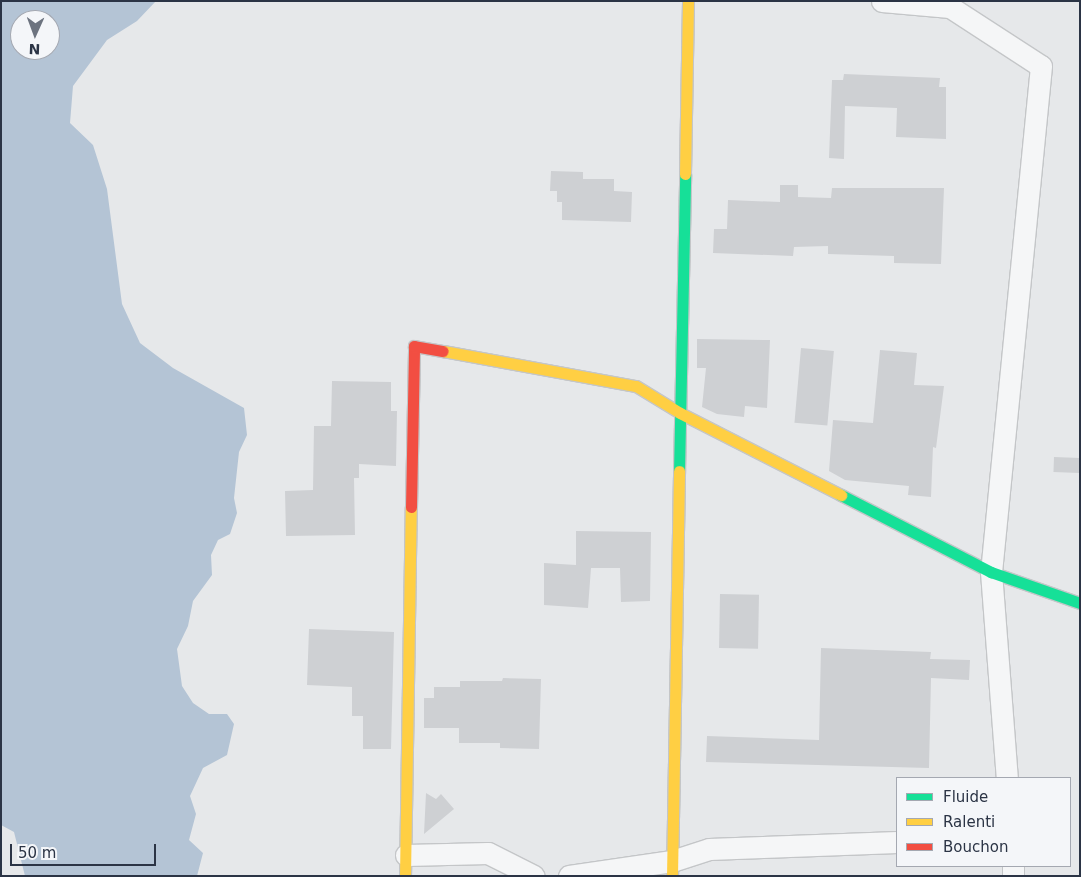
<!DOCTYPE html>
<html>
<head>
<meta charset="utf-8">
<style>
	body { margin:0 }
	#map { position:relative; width:1081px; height:877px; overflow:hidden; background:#e6e8ea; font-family:"DejaVu Sans",sans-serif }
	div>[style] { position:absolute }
	.water>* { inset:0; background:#b4c4d5 }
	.building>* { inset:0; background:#ced0d3; transform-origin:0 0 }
	.roads { filter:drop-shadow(1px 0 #c4c6c8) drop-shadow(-1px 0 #c4c6c8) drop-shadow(0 1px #c4c6c8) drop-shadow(0 -1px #c4c6c8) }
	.street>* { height:21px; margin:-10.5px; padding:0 10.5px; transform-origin:10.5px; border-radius:10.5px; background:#f5f6f7 }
	.fast>* { height:11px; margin:-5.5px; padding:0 5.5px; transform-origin:5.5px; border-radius:5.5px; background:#16e098 }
	.slow>* { height:11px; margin:-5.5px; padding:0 5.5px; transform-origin:5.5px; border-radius:5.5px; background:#ffcf43 }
	.jam>* { height:11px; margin:-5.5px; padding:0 5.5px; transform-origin:5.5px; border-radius:5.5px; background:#f24e42 }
	span { translate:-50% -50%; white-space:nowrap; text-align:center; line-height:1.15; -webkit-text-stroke:4px #f4f6f9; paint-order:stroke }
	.frame { position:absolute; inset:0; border:2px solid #2b3445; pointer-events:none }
	.legend { position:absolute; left:896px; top:777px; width:175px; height:90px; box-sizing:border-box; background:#f4f6f9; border:1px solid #a4a8b1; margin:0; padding:6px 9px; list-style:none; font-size:15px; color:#2b3445 }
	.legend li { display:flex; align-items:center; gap:10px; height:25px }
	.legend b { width:25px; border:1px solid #a4a8b1 }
	.north { position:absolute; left:10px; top:10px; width:50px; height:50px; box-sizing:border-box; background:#f4f6f9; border:1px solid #a4a8b1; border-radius:50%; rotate:182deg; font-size:14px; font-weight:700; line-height:20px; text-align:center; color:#2b3445 }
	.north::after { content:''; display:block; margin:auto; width:18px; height:22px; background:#6c737f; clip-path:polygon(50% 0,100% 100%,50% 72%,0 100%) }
	.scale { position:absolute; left:10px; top:844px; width:146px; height:22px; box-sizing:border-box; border:2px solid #2b3445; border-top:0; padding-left:6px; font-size:15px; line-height:18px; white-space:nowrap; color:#2b3445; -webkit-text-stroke:4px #f4f6f9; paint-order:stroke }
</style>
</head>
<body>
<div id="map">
	<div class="water">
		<i style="clip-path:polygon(evenodd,1px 1px,156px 1px,137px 21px,107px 40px,73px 86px,70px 123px,93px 145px,107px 189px,122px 304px,140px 343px,173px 368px,244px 408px,247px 435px,239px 452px,234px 498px,237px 513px,230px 534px,218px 540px,211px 555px,212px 575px,193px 601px,188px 626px,177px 649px,182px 686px,193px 703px,209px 714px,227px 714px,234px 724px,227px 755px,203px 768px,190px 796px,196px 814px,189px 840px,203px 853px,197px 876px,25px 876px,14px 832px,1px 825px,1px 1px,20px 20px,50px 20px,50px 50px,20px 50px,20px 20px)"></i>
	</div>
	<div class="building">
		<i style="clip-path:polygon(844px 74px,940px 78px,939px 87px,946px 87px,946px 139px,896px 137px,897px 108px,845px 106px,844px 159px,829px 158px,832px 80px,843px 80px)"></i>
		<i style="clip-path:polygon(551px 171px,583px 172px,583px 179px,614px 179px,614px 191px,632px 192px,631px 222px,562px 220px,562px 202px,557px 202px,557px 191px,550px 191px)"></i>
		<i style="clip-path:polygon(780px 185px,798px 185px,798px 197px,831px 198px,832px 188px,944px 188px,941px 264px,894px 263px,894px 256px,828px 254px,828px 246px,794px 247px,793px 256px,713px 253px,714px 229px,727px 229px,728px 200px,780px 202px)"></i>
		<i style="clip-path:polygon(697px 339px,770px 340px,767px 408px,745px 406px,744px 417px,717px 414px,702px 407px,706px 368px,697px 368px)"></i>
		<i style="left:801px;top:348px;width:33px;height:75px;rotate:5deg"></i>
		<i style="clip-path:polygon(880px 350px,917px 353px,914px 385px,944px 386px,936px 448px,933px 447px,931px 497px,908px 495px,909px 486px,845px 480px,829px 471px,833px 420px,873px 423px)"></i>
		<i style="clip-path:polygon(332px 381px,391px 382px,391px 411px,397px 411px,396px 466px,359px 464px,359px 478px,354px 478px,355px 535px,286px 536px,285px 491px,313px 490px,314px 426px,331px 426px)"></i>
		<i style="left:1054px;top:457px;width:26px;height:15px;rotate:2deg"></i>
		<i style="clip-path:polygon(576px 531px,651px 532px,650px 601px,621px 602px,620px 568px,591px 568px,588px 608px,544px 605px,544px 563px,576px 565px)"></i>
		<i style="left:720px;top:594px;width:39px;height:54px;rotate:1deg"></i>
		<i style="clip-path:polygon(309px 629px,394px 632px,391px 749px,363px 749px,363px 716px,352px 716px,352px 687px,307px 685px)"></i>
		<i style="clip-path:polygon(821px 648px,931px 652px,930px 659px,970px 660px,969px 680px,931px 678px,929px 768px,706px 762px,707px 736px,819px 740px)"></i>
		<i style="clip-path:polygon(503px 678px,541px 679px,539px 749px,500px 748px,500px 743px,459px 743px,459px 728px,424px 728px,424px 698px,434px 698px,434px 687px,460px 687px,460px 681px,502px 681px)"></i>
		<i style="clip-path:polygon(426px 793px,436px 799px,441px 794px,454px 809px,424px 834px)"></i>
	</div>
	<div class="roads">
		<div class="street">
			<i style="left:882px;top:1px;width:68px;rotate:5deg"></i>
			<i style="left:948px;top:1px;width:6px;rotate:72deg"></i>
			<i style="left:950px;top:7px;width:108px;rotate:33deg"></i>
			<i style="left:1041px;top:66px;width:508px;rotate:95.64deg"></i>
			<i style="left:991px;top:572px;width:207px;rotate:85.6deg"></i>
			<i style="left:406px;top:855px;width:82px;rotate:-1.4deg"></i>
			<i style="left:488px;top:853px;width:51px;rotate:26.6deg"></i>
			<i style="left:1013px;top:866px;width:10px;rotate:90deg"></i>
			<i style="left:569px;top:876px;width:104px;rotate:-8.3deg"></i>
			<i style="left:672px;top:861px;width:39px;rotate:-18deg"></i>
			<i style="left:709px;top:849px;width:188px;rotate:-2.1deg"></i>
		</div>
		<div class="fast">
			<i style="left:679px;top:471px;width:297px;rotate:-88.8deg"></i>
			<i style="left:841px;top:495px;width:169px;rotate:27.2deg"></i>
			<i style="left:991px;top:572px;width:94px;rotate:19.2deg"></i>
		</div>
		<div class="slow">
			<i style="left:685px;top:174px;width:173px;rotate:-89deg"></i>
			<i style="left:443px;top:351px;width:196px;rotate:10.3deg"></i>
			<i style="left:636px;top:386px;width:52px;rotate:31.5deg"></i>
			<i style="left:680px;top:413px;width:181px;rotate:27deg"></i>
			<i style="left:405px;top:876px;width:369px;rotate:-89.1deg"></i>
			<i style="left:672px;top:876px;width:405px;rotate:-89deg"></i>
		</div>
		<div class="jam">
			<i style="left:411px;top:507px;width:161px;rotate:-88.9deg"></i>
			<i style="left:414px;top:346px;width:29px;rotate:10deg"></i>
		</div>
	</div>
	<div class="frame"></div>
	<ul class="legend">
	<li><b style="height:6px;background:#16e098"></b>Fluide</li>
	<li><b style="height:6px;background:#ffcf43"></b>Ralenti</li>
	<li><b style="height:6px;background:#f24e42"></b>Bouchon</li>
	</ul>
	<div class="north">N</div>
	<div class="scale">50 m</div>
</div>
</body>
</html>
